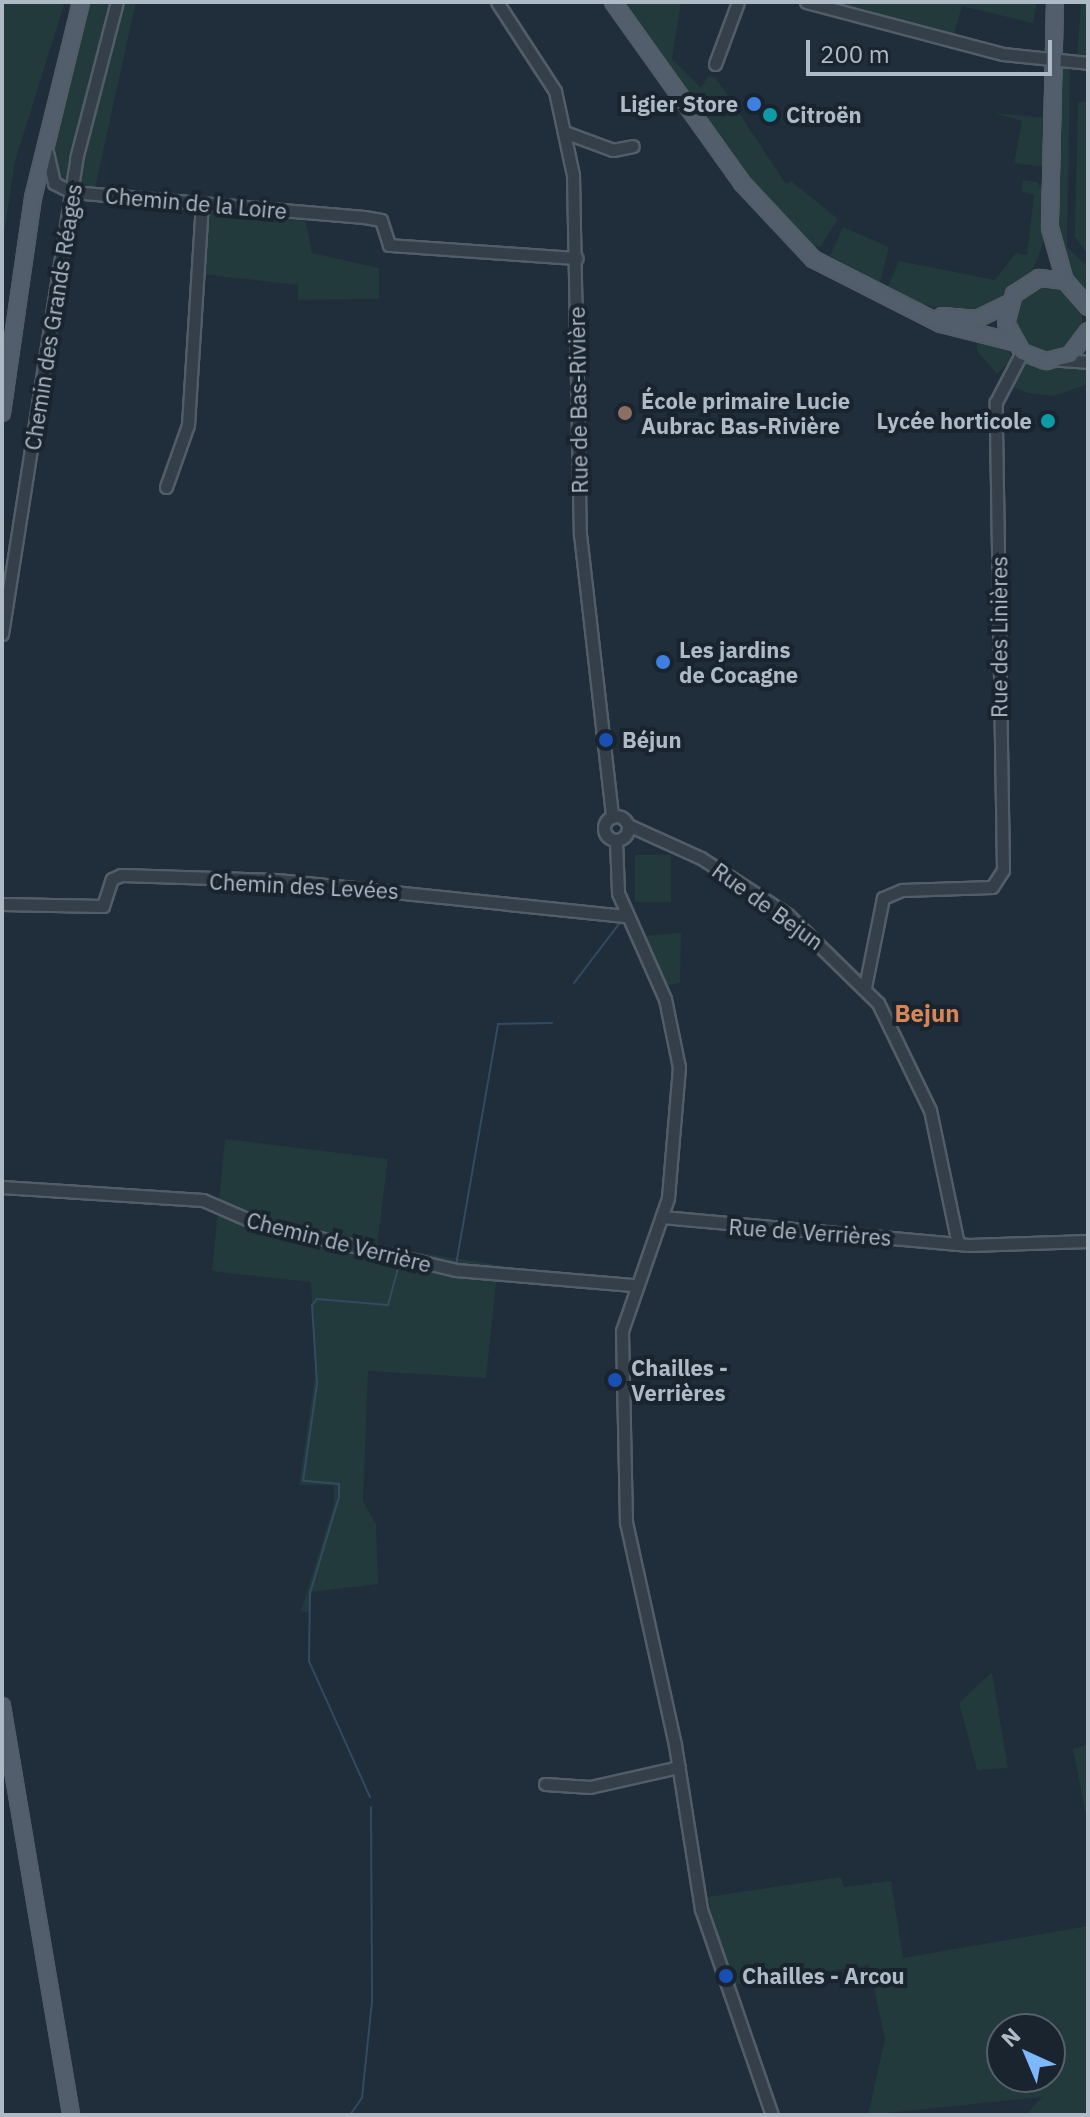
<!DOCTYPE html>
<html>
<head>
<meta charset="utf-8">
<style>
	body { margin:0 }
	#map { position:relative; width:1090px; height:2117px; overflow:hidden; background:#202d3a; font-family:"IBM Plex Sans",sans-serif }
	div>[style] { position:absolute }
	.green>* { inset:0; background:#223a3b; transform-origin:0 0 }
	.round { border-radius:50% }
	.stream>* { height:2px; margin:-1px; padding:0 1px; transform-origin:1px; border-radius:1px; background:#334a63 }
	.roads { filter:drop-shadow(2px 0 #525d68) drop-shadow(-2px 0 #525d68) drop-shadow(0 2px #525d68) drop-shadow(0 -2px #525d68) }
	.minor>* { height:11px; margin:-5.5px; padding:0 5.5px; transform-origin:5.5px; border-radius:5.5px; background:#343f4a }
	.minor>.ring { margin:-5.5px; padding:0; box-sizing:content-box; background:none; border:11px solid #343f4a; border-radius:50% }
	.major>* { height:14px; margin:-7px; padding:0 7px; transform-origin:7px; border-radius:7px; background:#525e6b }
	.dots>* { width:22px; height:22px; translate:-50% -50%; box-sizing:border-box; border:4px solid #19242f; border-radius:50% }
	span { translate:-50% -50%; white-space:nowrap; text-align:center; line-height:1.15; -webkit-text-stroke:8px #19242f; paint-order:stroke }
	.poi-label { font-size:22px; color:#afbac7; font-weight:700 }
	.right { translate:-100% -50%; text-align:right }
	.left { translate:0 -50%; text-align:left }
	.street-label { font-size:22px; color:#afbac7 }
	.neighbourhood-label { font-size:24px; color:#d88658; font-weight:700 }
	.frame { position:absolute; inset:0; border:4px solid #afbac7; pointer-events:none }
	.north { position:absolute; left:986px; top:2013px; width:80px; height:80px; box-sizing:border-box; background:#19242f; border:2px solid #55606c; border-radius:50%; rotate:316deg; font-size:22px; font-weight:700; line-height:32px; text-align:center; color:#afbac7 }
	.north::after { content:''; display:block; margin:auto; width:28px; height:36px; background:#7eb8fc; clip-path:polygon(50% 0,100% 100%,50% 72%,0 100%) }
	.scale { position:absolute; left:806px; top:40px; width:246px; height:36px; box-sizing:border-box; border:4px solid #afbac7; border-top:0; padding-left:10px; font-size:24px; line-height:28px; white-space:nowrap; color:#afbac7; -webkit-text-stroke:6px #19242f; paint-order:stroke }
</style>
</head>
<body>
<div id="map">
	<div class="green">
		<i style="clip-path:polygon(2px 2px,65px 2px,15px 161px,2px 247px)"></i>
		<i style="left:69px;top:2px;width:9px;height:92px"></i>
		<i style="clip-path:polygon(86px 2px,114px 2px,66px 186px,55px 178px,50px 150px)"></i>
		<i style="clip-path:polygon(119px 2px,136px 2px,95px 188px,84px 189px,76px 178px)"></i>
		<i style="clip-path:polygon(623px 2px,681px 2px,672px 59px,701px 88px,708px 76px,716px 78px,786px 184px,791px 181px,838px 219px,821px 246px,811px 246px,768px 204px)"></i>
		<i style="clip-path:polygon(824px 2px,1037px 2px,1033px 23px,962px 6px,954px 34px)"></i>
		<i style="clip-path:polygon(1081px 2px,1088px 2px,1088px 55px,1077px 58px)"></i>
		<i style="clip-path:polygon(1070px 67px,1067px 247px,1088px 267px,1088px 297px,1066px 277px,1054px 247px,1057px 69px)"></i>
		<i style="clip-path:polygon(1078px 102px,1086px 102px,1088px 255px,1075px 237px)"></i>
		<i style="clip-path:polygon(993px 113px,1048px 118px,1045px 167px,1014px 163px,1022px 121px)"></i>
		<i style="clip-path:polygon(1023px 180px,1037px 182px,1045px 193px,1045px 239px,1031px 275px,1004px 301px,970px 316px,884px 295px,899px 261px,995px 280px,1016px 253px,1027px 255px,1034px 195px,1021px 191px)"></i>
		<i style="clip-path:polygon(209px 210px,305px 217px,312px 253px,379px 268px,379px 299px,298px 300px,298px 285px,201px 274px)"></i>
		<i style="clip-path:polygon(843px 227px,889px 247px,880px 282px,830px 256px)"></i>
		<i class="round" style="left:1012px;top:284px;width:70px;height:70px"></i>
		<i style="clip-path:polygon(976px 335px,1009px 348px,1011px 360px,997px 374px,977px 351px)"></i>
		<i style="clip-path:polygon(1022px 361px,1088px 369px,1088px 384px,1054px 396px,1028px 393px,1010px 386px)"></i>
		<i style="left:671px;top:855px;width:47px;height:36px;rotate:90deg"></i>
		<i style="clip-path:polygon(681px 933px,680px 983px,666px 986px,642px 936px)"></i>
		<i style="clip-path:polygon(225px 1139px,388px 1159px,377px 1246px,498px 1265px,486px 1378px,368px 1371px,363px 1501px,376px 1524px,378px 1584px,312px 1592px,309px 1613px,301px 1611px,334px 1504px,334px 1485px,299px 1485px,316px 1371px,311px 1282px,212px 1271px)"></i>
		<i style="clip-path:polygon(992px 1672px,1008px 1768px,977px 1770px,959px 1703px)"></i>
		<i style="clip-path:polygon(1088px 1744px,1088px 1825px,1073px 1749px)"></i>
		<i style="clip-path:polygon(evenodd,841px 1877px,844px 1887px,891px 1881px,903px 1958px,1088px 1926px,1088px 2115px,1026px 2115px,1042px 2097px,868px 2115px,885px 2039px,869px 1965px,734px 1985px,707px 1897px,841px 1877px,1002px 2029px,1050px 2029px,1050px 2077px,1002px 2077px,1002px 2029px)"></i>
	</div>
	<div class="stream">
		<i style="left:574px;top:983px;width:74px;rotate:-52.7deg"></i>
		<i style="left:456px;top:1265px;width:245px;rotate:-80.1deg"></i>
		<i style="left:498px;top:1024px;width:54px;rotate:-1.1deg"></i>
		<i style="left:370px;top:1797px;width:149px;rotate:-114.2deg"></i>
		<i style="left:309px;top:1661px;width:68px;rotate:-89.2deg"></i>
		<i style="left:310px;top:1593px;width:100px;rotate:-73.2deg"></i>
		<i style="left:339px;top:1497px;width:13px;rotate:-90deg"></i>
		<i style="left:339px;top:1484px;width:36px;rotate:-175deg"></i>
		<i style="left:303px;top:1481px;width:98px;rotate:-81.8deg"></i>
		<i style="left:317px;top:1384px;width:79px;rotate:-93.6deg"></i>
		<i style="left:312px;top:1305px;width:8px;rotate:-50deg"></i>
		<i style="left:317px;top:1299px;width:71px;rotate:4.8deg"></i>
		<i style="left:388px;top:1305px;width:46px;rotate:-74.7deg"></i>
		<i style="left:350px;top:2115px;width:21px;rotate:-55deg"></i>
		<i style="left:362px;top:2098px;width:98px;rotate:-84.1deg"></i>
		<i style="left:372px;top:2001px;width:194px;rotate:-90.3deg"></i>
	</div>
	<div class="roads">
		<div class="minor">
			<i style="left:497px;top:2px;width:106px;rotate:56.9deg"></i>
			<i style="left:555px;top:91px;width:86px;rotate:77.9deg"></i>
			<i style="left:573px;top:175px;width:359px;rotate:88.9deg"></i>
			<i style="left:580px;top:534px;width:285px;rotate:83.5deg"></i>
			<i style="left:806px;top:2px;width:204px;rotate:14.8deg"></i>
			<i style="left:1003px;top:54px;width:85px;rotate:6deg"></i>
			<i style="left:715px;top:64px;width:66px;rotate:-69.6deg"></i>
			<i style="left:567px;top:133px;width:49px;rotate:20.3deg"></i>
			<i style="left:613px;top:150px;width:20px;rotate:-11deg"></i>
			<i style="left:47px;top:152px;width:32px;rotate:77deg"></i>
			<i style="left:54px;top:183px;width:20px;rotate:27deg"></i>
			<i style="left:72px;top:192px;width:293px;rotate:4.9deg"></i>
			<i style="left:364px;top:217px;width:17px;rotate:10deg"></i>
			<i style="left:381px;top:220px;width:26px;rotate:72deg"></i>
			<i style="left:389px;top:245px;width:188px;rotate:4deg"></i>
			<i style="left:1060px;top:360px;width:28px;rotate:4deg"></i>
			<i style="left:166px;top:487px;width:66px;rotate:-70.5deg"></i>
			<i style="left:188px;top:425px;width:222px;rotate:-86.4deg"></i>
			<i style="left:2px;top:634px;width:481px;rotate:-81.1deg"></i>
			<i style="left:76px;top:159px;width:162px;rotate:-75.4deg"></i>
			<i class="ring" style="left:604px;top:816px;width:13px;height:13px"></i>
			<i style="left:628px;top:825px;width:80px;rotate:24.3deg"></i>
			<i style="left:701px;top:858px;width:104px;rotate:33.2deg"></i>
			<i style="left:788px;top:915px;width:126px;rotate:44.4deg"></i>
			<i style="left:878px;top:1003px;width:119px;rotate:64.1deg"></i>
			<i style="left:930px;top:1110px;width:137px;rotate:78.2deg"></i>
			<i style="left:616px;top:840px;width:53px;rotate:87.8deg"></i>
			<i style="left:618px;top:893px;width:116px;rotate:66.1deg"></i>
			<i style="left:665px;top:999px;width:69px;rotate:78.4deg"></i>
			<i style="left:679px;top:1067px;width:131px;rotate:94.8deg"></i>
			<i style="left:668px;top:1198px;width:141px;rotate:109.1deg"></i>
			<i style="left:622px;top:1331px;width:191px;rotate:88.8deg"></i>
			<i style="left:626px;top:1522px;width:228px;rotate:77.6deg"></i>
			<i style="left:675px;top:1745px;width:166px;rotate:81deg"></i>
			<i style="left:701px;top:1909px;width:218px;rotate:71deg"></i>
			<i style="left:2px;top:904px;width:101px;rotate:1.1deg"></i>
			<i style="left:103px;top:906px;width:28px;rotate:-72deg"></i>
			<i style="left:112px;top:879px;width:10px;rotate:-24deg"></i>
			<i style="left:121px;top:875px;width:156px;rotate:1.8deg"></i>
			<i style="left:277px;top:880px;width:352px;rotate:5.9deg"></i>
			<i style="left:865px;top:987px;width:91px;rotate:-78.6deg"></i>
			<i style="left:883px;top:898px;width:21px;rotate:-23deg"></i>
			<i style="left:902px;top:890px;width:90px;rotate:-1.9deg"></i>
			<i style="left:992px;top:887px;width:20px;rotate:-57deg"></i>
			<i style="left:1003px;top:870px;width:468px;rotate:-90.9deg"></i>
			<i style="left:996px;top:402px;width:56px;rotate:-62.5deg"></i>
			<i style="left:2px;top:1187px;width:201px;rotate:3.7deg"></i>
			<i style="left:203px;top:1200px;width:58px;rotate:23.5deg"></i>
			<i style="left:256px;top:1223px;width:205px;rotate:13.2deg"></i>
			<i style="left:456px;top:1270px;width:177px;rotate:4.9deg"></i>
			<i style="left:662px;top:1217px;width:308px;rotate:5.2deg"></i>
			<i style="left:969px;top:1245px;width:119px;rotate:-1.9deg"></i>
			<i style="left:545px;top:1784px;width:45px;rotate:3.8deg"></i>
			<i style="left:590px;top:1787px;width:91px;rotate:-12.7deg"></i>
		</div>
		<div class="major">
			<i style="left:613px;top:2px;width:222px;rotate:54.5deg"></i>
			<i style="left:742px;top:183px;width:104px;rotate:46.9deg"></i>
			<i style="left:813px;top:259px;width:144px;rotate:26.9deg"></i>
			<i style="left:941px;top:324px;width:74px;rotate:14deg"></i>
			<i style="left:1055px;top:2px;width:226px;rotate:91.3deg"></i>
			<i style="left:1050px;top:228px;width:55px;rotate:74.2deg"></i>
			<i style="left:1088px;top:307px;width:35px;rotate:-131deg"></i>
			<i style="left:1065px;top:281px;width:26px;rotate:-173deg"></i>
			<i style="left:1039px;top:278px;width:30px;rotate:147deg"></i>
			<i style="left:1014px;top:294px;width:30px;rotate:105deg"></i>
			<i style="left:1006px;top:323px;width:33px;rotate:61deg"></i>
			<i style="left:1022px;top:352px;width:26px;rotate:21deg"></i>
			<i style="left:1046px;top:361px;width:25px;rotate:-14deg"></i>
			<i style="left:1070px;top:355px;width:30px;rotate:-53deg"></i>
			<i style="left:942px;top:316px;width:35px;rotate:5deg"></i>
			<i style="left:977px;top:319px;width:37px;rotate:-26deg"></i>
			<i style="left:2px;top:413px;width:217px;rotate:-81.8deg"></i>
			<i style="left:33px;top:198px;width:202px;rotate:-76.2deg"></i>
			<i style="left:2px;top:1706px;width:415px;rotate:80.4deg"></i>
		</div>
	</div>
	<div class="dots">
		<i style="left:754px;top:104px;background:#3f7fe0"></i>
		<i style="left:770px;top:115px;background:#0f9aa8"></i>
		<i style="left:625px;top:413px;background:#8d6e63"></i>
		<i style="left:1048px;top:421px;background:#0f9aa8"></i>
		<i style="left:663px;top:662px;background:#3f7fe0"></i>
		<i style="left:606px;top:740px;background:#1a4fb4"></i>
		<i style="left:615px;top:1380px;background:#1a4fb4"></i>
		<i style="left:726px;top:1976px;background:#1a4fb4"></i>
	</div>
	<div class="poi-label">
		<span class="right" style="left:738px;top:104px">Ligier Store</span>
		<span class="left" style="left:786px;top:115px">Citroën</span>
		<span class="left" style="left:641px;top:413px">École primaire Lucie<br>Aubrac Bas-Rivière</span>
		<span class="right" style="left:1032px;top:421px">Lycée horticole</span>
		<span class="left" style="left:679px;top:662px">Les jardins<br>de Cocagne</span>
		<span class="left" style="left:622px;top:740px">Béjun</span>
		<span class="left" style="left:631px;top:1380px">Chailles -<br>Verrières</span>
		<span class="left" style="left:742px;top:1976px">Chailles - Arcou</span>
	</div>
	<div class="street-label">
		<span style="left:196px;top:203px;rotate:5deg">Chemin de la Loire</span>
		<span style="left:53px;top:317px;rotate:-81deg">Chemin des Grands Réages</span>
		<span style="left:578px;top:400px;rotate:-91deg">Rue de Bas-Rivière</span>
		<span style="left:999px;top:637px;rotate:-90deg">Rue des Linières</span>
		<span style="left:304px;top:886px;rotate:3deg">Chemin des Levées</span>
		<span style="left:768px;top:906px;rotate:36deg">Rue de Bejun</span>
		<span style="left:810px;top:1232px;rotate:4deg">Rue de Verrières</span>
		<span style="left:339px;top:1242px;rotate:14deg">Chemin de Verrière</span>
	</div>
	<div class="neighbourhood-label">
		<span style="left:927px;top:1014px">Bejun</span>
	</div>
	<div class="frame"></div>
	<div class="north">N</div>
	<div class="scale">200 m</div>
</div>
</body>
</html>
